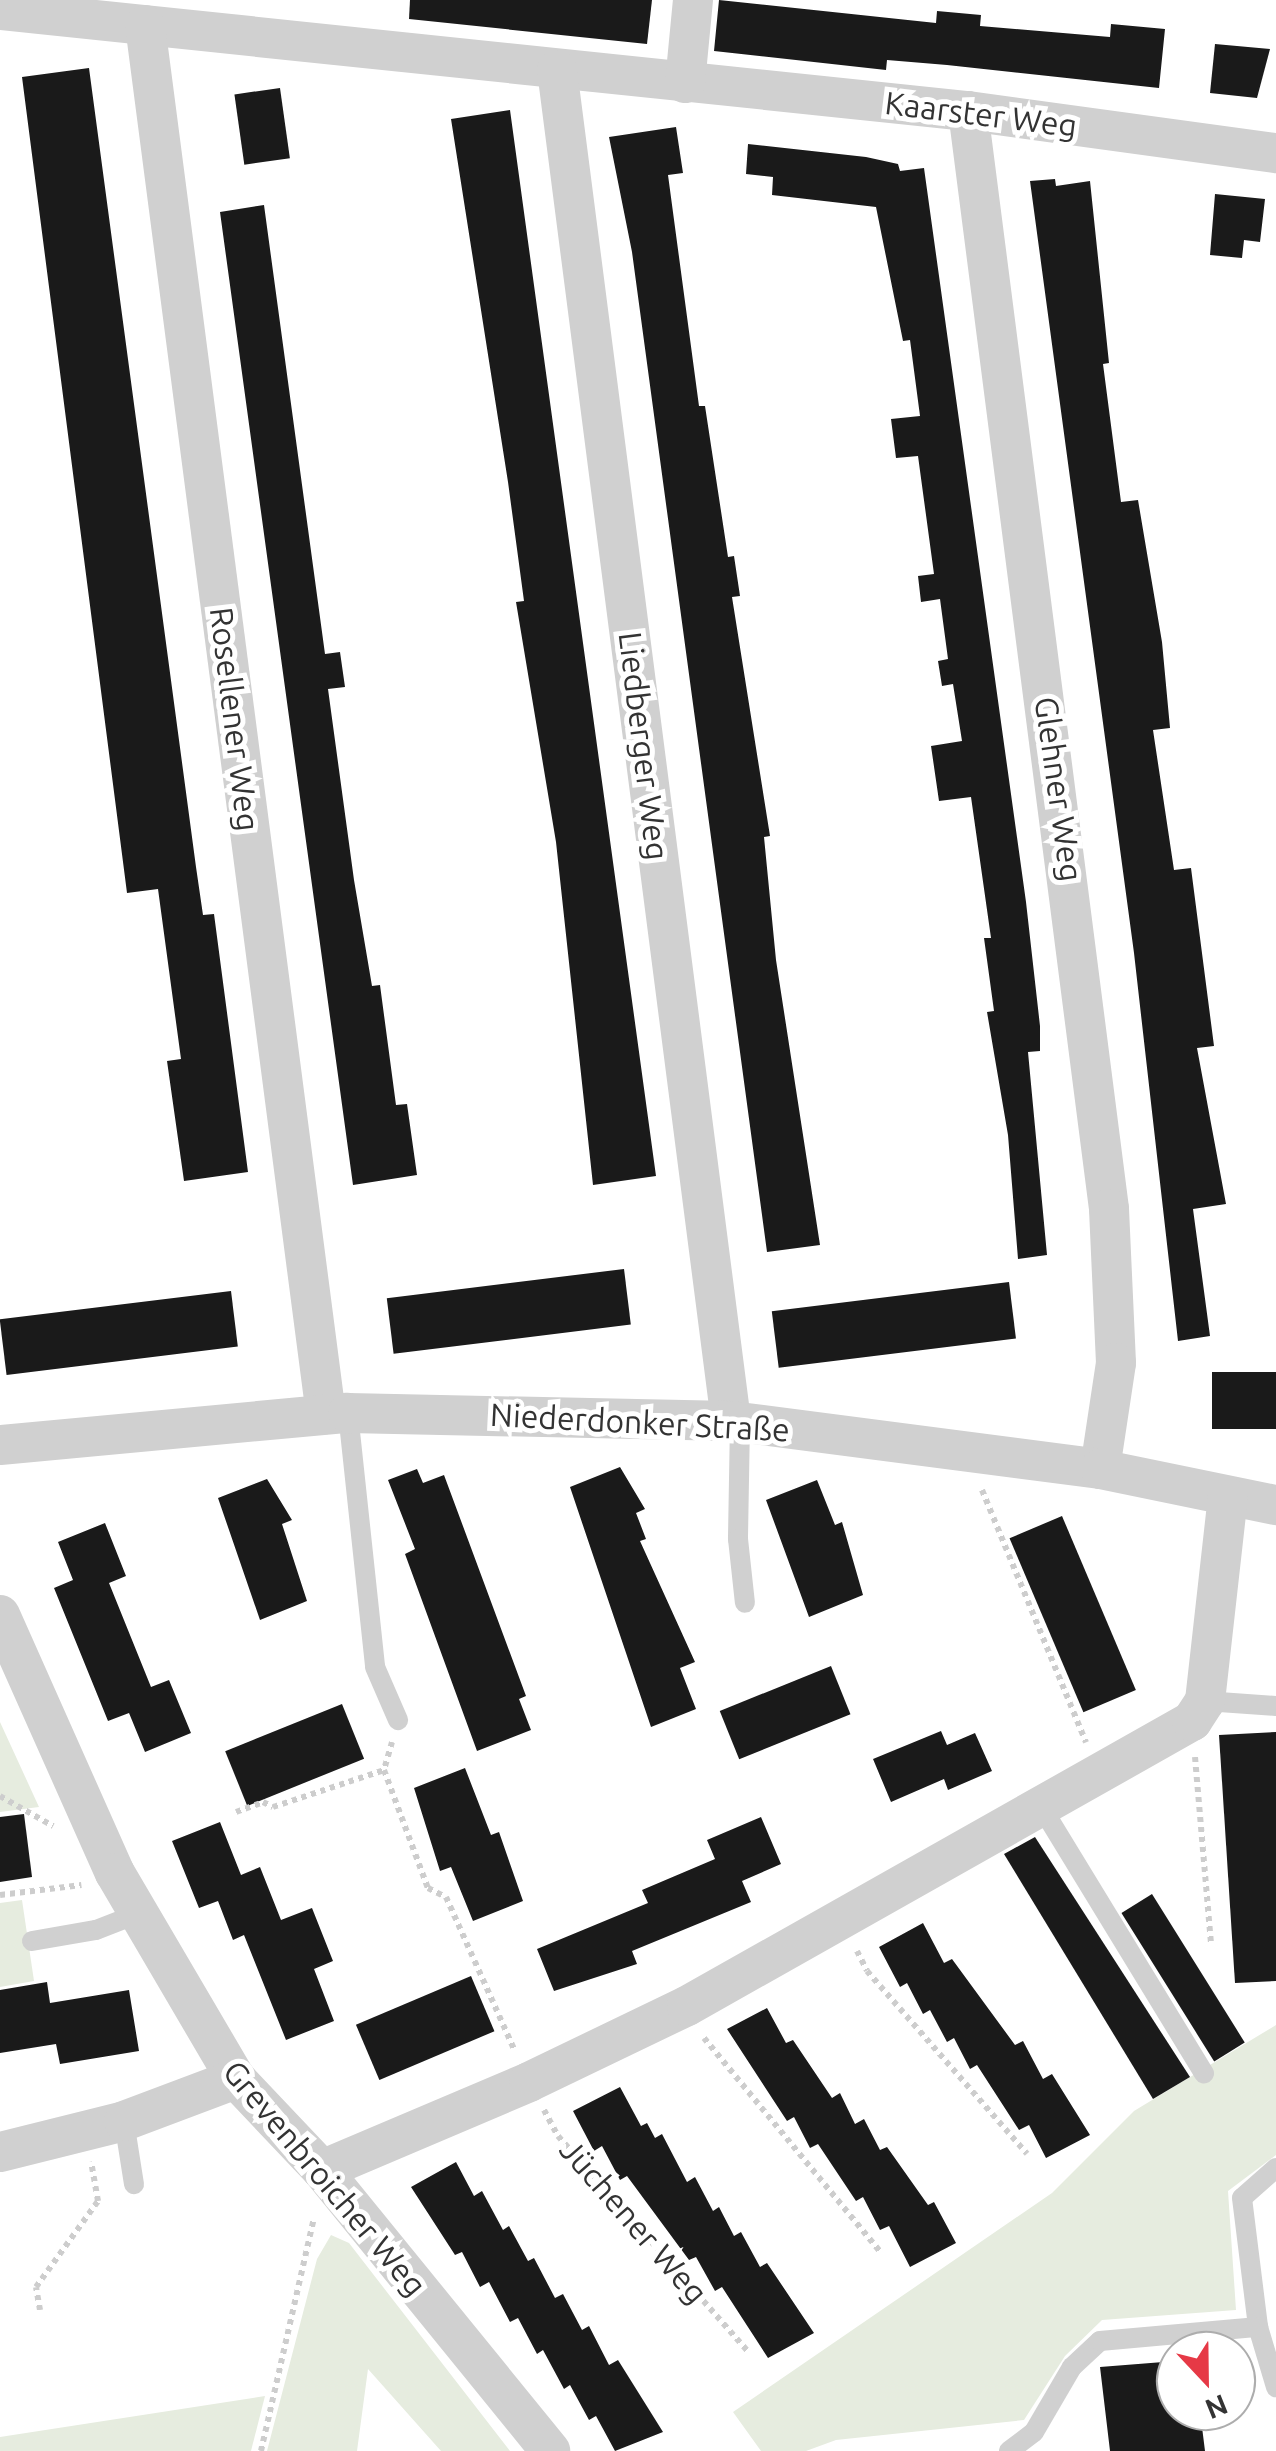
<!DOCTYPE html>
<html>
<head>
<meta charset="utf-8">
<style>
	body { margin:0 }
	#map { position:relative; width:1276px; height:2451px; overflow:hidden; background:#fff; font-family:Ubuntu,sans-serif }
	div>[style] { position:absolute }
	.green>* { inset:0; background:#e6ecdf }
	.building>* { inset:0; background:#1a1a1a; transform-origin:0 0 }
	.path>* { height:6px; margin-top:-3px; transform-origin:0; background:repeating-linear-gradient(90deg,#cdcdcd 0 5px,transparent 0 10px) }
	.service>* { height:20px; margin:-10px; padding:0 10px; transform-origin:10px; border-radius:10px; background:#d0d0d0 }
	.minor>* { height:40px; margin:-20px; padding:0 20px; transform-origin:20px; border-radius:20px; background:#d0d0d0 }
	span { translate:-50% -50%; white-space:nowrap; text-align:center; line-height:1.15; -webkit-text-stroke:10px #fff; paint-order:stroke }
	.street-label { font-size:32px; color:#333 }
	.north { position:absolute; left:1156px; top:2331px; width:100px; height:100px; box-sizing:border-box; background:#fff; border:2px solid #adadad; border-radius:50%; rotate:158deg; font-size:28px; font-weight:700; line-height:40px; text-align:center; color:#333 }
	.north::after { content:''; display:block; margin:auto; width:35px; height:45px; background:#e63946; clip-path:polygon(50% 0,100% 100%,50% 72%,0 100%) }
</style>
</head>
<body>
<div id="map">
	<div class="green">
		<i style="clip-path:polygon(0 1722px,39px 1807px,0 1812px)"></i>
		<i style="clip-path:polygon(22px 1900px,34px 1981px,0 1987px,0 1903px)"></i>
		<i style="clip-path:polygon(1276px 2025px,1276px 2155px,1228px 2191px,1236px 2310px,1102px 2320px,1065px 2356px,1024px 2420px,836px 2440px,806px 2451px,761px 2451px,733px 2412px,1052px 2193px,1134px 2111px)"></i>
		<i style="clip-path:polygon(331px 2235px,349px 2243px,510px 2451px,441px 2451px,368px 2369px,357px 2451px,267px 2451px,317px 2259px)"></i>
		<i style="clip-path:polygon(265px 2396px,251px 2451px,0 2451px,0 2437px)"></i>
	</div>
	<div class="building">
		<i style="clip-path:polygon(410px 0,652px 0,647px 44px,409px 19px)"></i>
		<i style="clip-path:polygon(719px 0,936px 23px,937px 11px,981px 15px,980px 26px,1110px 37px,1111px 24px,1165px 29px,1159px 88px,947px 65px,887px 60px,886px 70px,714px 51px)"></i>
		<i style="clip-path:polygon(1215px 44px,1270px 49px,1257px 98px,1210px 93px)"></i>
		<i style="clip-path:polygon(89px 68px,196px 867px,203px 915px,214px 914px,248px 1172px,184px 1181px,167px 1061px,181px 1059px,158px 889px,127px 893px,22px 77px)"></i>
		<i style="left:280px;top:88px;width:71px;height:46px;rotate:82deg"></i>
		<i style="clip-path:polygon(510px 110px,656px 1176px,593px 1185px,556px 842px,516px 602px,524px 601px,508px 482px,451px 119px)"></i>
		<i style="clip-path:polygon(676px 127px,683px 173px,668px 175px,699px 406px,705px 406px,728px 557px,734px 556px,740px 596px,732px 597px,770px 836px,764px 837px,776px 960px,820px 1245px,767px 1252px,632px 252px,609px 137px)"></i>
		<i style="clip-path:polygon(748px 144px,866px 157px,898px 164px,900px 171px,924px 168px,1026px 902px,1040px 1026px,1040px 1051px,1028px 1052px,1047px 1255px,1018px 1259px,1008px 1135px,987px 1012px,994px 1011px,984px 938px,991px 938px,971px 797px,939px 801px,931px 746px,962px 741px,953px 684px,942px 686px,938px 661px,948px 659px,940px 599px,921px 602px,918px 576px,934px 574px,918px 456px,896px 458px,891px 419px,920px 416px,910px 340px,903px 341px,876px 207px,772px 195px,773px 177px,746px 174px)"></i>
		<i style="clip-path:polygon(1055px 179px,1056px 186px,1090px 181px,1109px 363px,1103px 364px,1121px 502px,1138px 500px,1162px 642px,1170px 728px,1153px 730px,1174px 870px,1191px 868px,1214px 1046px,1197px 1048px,1226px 1204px,1193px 1209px,1210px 1336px,1178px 1341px,1134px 953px,1030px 181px)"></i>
		<i style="clip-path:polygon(1215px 194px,1265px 199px,1260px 242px,1244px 240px,1242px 258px,1210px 255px)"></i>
		<i style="clip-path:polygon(264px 205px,325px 654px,340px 652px,345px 687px,328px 689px,354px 880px,372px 986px,380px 985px,396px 1105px,407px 1104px,417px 1175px,353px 1185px,220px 212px)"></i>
		<i style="left:624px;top:1269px;width:56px;height:239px;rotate:83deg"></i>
		<i style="left:1009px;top:1282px;width:57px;height:239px;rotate:83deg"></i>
		<i style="left:231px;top:1291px;width:56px;height:233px;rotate:83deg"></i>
		<i style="left:1276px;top:1372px;width:57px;height:64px;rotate:90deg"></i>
		<i style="clip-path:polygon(620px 1467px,645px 1509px,636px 1513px,646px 1539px,640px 1541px,695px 1662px,680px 1668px,696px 1709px,651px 1727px,570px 1487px)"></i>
		<i style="clip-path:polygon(417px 1469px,423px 1483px,444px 1475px,526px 1696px,519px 1699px,531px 1730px,477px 1751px,405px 1554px,415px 1549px,388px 1480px)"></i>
		<i style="clip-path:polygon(267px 1479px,292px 1520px,282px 1524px,307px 1601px,260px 1620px,218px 1498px)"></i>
		<i style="clip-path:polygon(817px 1480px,835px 1525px,842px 1522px,863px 1595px,809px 1617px,766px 1500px)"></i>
		<i style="left:1062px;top:1516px;width:189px;height:57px;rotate:67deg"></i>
		<i style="clip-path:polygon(105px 1523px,126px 1576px,109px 1583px,151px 1687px,169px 1680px,191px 1733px,145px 1752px,129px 1713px,108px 1721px,54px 1588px,73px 1580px,58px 1542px)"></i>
		<i style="left:831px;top:1666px;width:52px;height:120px;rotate:68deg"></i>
		<i style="left:342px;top:1704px;width:59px;height:126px;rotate:68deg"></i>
		<i style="clip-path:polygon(941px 1731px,947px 1745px,975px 1733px,992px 1771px,948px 1790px,944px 1779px,891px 1802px,873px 1759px)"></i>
		<i style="clip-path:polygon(1276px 1732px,1276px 1981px,1235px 1983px,1219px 1735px)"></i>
		<i style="clip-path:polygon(465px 1768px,491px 1835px,499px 1832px,523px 1901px,473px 1921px,451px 1867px,440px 1871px,414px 1788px)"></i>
		<i style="clip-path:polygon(24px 1814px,32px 1877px,0 1882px,0 1817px)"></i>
		<i style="clip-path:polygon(761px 1817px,781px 1864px,742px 1881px,751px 1902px,632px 1951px,637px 1964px,554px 1991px,537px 1949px,648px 1903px,642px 1890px,715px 1859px,707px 1840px)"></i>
		<i style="clip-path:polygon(220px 1822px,241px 1875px,260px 1867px,281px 1920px,312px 1908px,333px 1961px,314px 1969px,334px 2021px,286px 2040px,244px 1935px,233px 1940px,218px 1901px,199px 1908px,172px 1841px)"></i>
		<i style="clip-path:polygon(1035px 1837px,1190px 2077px,1153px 2099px,1004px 1854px)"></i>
		<i style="left:1152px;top:1894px;width:175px;height:36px;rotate:58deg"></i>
		<i style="clip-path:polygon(923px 1923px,944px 1963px,952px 1959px,1015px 2045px,1023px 2041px,1043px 2079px,1052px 2074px,1090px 2135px,1046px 2158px,1029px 2125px,1019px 2130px,977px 2065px,970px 2069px,954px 2038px,947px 2042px,930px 2010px,923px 2014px,907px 1983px,900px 1987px,879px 1947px)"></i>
		<i style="left:471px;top:1976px;width:60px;height:125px;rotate:67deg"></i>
		<i style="clip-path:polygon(47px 1982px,50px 2003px,129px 1990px,139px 2051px,60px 2064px,56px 2044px,0 2053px,0 1990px)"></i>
		<i style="clip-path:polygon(767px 2008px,786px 2043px,793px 2040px,832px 2098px,840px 2093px,855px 2124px,864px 2119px,880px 2150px,887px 2147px,928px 2205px,934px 2202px,956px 2243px,910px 2267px,889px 2226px,880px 2230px,863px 2197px,856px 2201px,818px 2144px,810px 2148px,794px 2117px,787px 2121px,727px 2029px)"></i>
		<i style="clip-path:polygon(620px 2087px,641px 2126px,647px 2123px,655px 2138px,662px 2134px,687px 2182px,695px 2177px,713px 2211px,719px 2207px,734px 2236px,741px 2232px,760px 2267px,767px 2263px,814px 2333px,768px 2358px,722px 2287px,715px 2291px,696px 2257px,689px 2260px,627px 2176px,620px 2180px,602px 2146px,594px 2151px,573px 2111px)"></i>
		<i style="clip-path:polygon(456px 2162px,474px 2196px,482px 2191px,503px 2230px,509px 2226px,528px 2261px,534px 2258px,555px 2298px,563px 2294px,582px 2330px,589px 2326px,609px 2365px,618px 2360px,663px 2432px,615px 2451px,596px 2416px,589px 2420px,570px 2385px,564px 2389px,543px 2350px,537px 2354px,518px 2318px,510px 2322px,489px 2282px,480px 2287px,462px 2252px,455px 2255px,411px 2187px)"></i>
		<i style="clip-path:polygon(1176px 2361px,1176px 2411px,1200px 2411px,1205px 2451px,1110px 2451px,1100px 2367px)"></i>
	</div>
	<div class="path">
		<i style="left:982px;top:1490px;width:273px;rotate:67.6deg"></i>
		<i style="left:392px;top:1742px;width:29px;rotate:106deg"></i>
		<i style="left:384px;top:1770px;width:126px;rotate:69.6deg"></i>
		<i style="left:428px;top:1888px;width:20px;rotate:27deg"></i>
		<i style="left:446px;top:1897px;width:167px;rotate:65.9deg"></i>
		<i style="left:1195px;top:1757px;width:186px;rotate:85.1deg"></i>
		<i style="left:0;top:1796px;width:61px;rotate:29.5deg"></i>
		<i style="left:236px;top:1812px;width:29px;rotate:-20deg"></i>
		<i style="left:263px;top:1802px;width:11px;rotate:27deg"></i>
		<i style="left:273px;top:1807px;width:117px;rotate:-18.4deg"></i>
		<i style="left:0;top:1895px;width:82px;rotate:-7deg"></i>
		<i style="left:857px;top:1951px;width:22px;rotate:63deg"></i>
		<i style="left:867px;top:1971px;width:243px;rotate:48.8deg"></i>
		<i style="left:704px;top:2038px;width:278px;rotate:50.5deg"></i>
		<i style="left:544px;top:2110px;width:30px;rotate:62deg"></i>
		<i style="left:558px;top:2136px;width:289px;rotate:48.6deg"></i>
		<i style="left:40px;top:2310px;width:23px;rotate:-100deg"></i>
		<i style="left:36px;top:2287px;width:106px;rotate:-54.2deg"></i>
		<i style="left:98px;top:2201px;width:40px;rotate:-100deg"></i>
		<i style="left:261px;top:2451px;width:239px;rotate:-77.2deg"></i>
	</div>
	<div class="service">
		<i style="left:348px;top:1413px;width:255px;rotate:83.9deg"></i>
		<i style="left:375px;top:1667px;width:58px;rotate:66.5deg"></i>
		<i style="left:740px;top:1422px;width:117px;rotate:91deg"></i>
		<i style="left:738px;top:1539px;width:64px;rotate:83.8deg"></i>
		<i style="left:1205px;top:1701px;width:71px;rotate:4deg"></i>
		<i style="left:1042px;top:1808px;width:311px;rotate:58.6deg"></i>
		<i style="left:32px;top:1941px;width:65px;rotate:-9.8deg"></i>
		<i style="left:96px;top:1930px;width:44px;rotate:-21.3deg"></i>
		<i style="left:124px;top:2121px;width:64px;rotate:81deg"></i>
		<i style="left:1276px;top:2168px;width:45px;rotate:138.6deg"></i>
		<i style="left:1242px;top:2198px;width:130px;rotate:82.9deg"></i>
		<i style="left:1258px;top:2327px;width:63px;rotate:73.3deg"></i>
		<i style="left:1009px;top:2451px;width:31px;rotate:-37deg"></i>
		<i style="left:1034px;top:2432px;width:75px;rotate:-59.7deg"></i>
		<i style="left:1072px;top:2367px;width:38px;rotate:-43deg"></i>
		<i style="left:1100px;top:2341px;width:159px;rotate:-5.1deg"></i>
	</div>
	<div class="minor">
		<i style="left:0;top:10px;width:973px;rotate:5.96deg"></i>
		<i style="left:968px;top:111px;width:311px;rotate:7.8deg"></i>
		<i style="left:145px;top:25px;width:1401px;rotate:82.58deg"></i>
		<i style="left:557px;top:70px;width:1362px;rotate:82.66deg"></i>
		<i style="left:685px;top:83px;width:83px;rotate:-84.5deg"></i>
		<i style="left:968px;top:111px;width:1107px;rotate:82.68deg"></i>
		<i style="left:1109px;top:1209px;width:154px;rotate:87.4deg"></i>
		<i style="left:1116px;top:1363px;width:107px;rotate:98.6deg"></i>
		<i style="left:0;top:1445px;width:349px;rotate:-5.3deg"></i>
		<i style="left:348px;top:1413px;width:383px;rotate:1.2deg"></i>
		<i style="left:731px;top:1421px;width:372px;rotate:7.4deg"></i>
		<i style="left:1100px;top:1469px;width:180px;rotate:11.6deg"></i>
		<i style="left:0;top:1615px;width:282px;rotate:66deg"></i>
		<i style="left:115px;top:1873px;width:239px;rotate:59.6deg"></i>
		<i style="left:236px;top:2079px;width:125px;rotate:46.6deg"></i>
		<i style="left:322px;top:2170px;width:362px;rotate:50.9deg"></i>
		<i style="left:0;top:2152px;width:128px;rotate:-14deg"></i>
		<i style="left:124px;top:2121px;width:120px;rotate:-20.6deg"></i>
		<i style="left:322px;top:2170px;width:225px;rotate:-23deg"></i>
		<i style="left:529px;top:2082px;width:175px;rotate:-25.7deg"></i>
		<i style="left:687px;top:2006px;width:580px;rotate:-29.44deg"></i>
		<i style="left:1192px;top:1721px;width:24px;rotate:-57deg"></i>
		<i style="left:1205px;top:1701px;width:205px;rotate:-83.6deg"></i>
	</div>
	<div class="street-label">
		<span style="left:981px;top:114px;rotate:7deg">Kaarster Weg</span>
		<span style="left:235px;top:719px;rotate:83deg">Rosellener Weg</span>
		<span style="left:644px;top:746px;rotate:83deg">Liedberger Weg</span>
		<span style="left:1059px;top:789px;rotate:82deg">Glehner Weg</span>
		<span style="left:640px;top:1422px;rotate:3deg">Niederdonker Straße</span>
		<span style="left:325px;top:2178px;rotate:50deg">Grevenbroicher Weg</span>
		<span style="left:634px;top:2221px;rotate:49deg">Jüchener Weg</span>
	</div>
	<div class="north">N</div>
</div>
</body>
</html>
